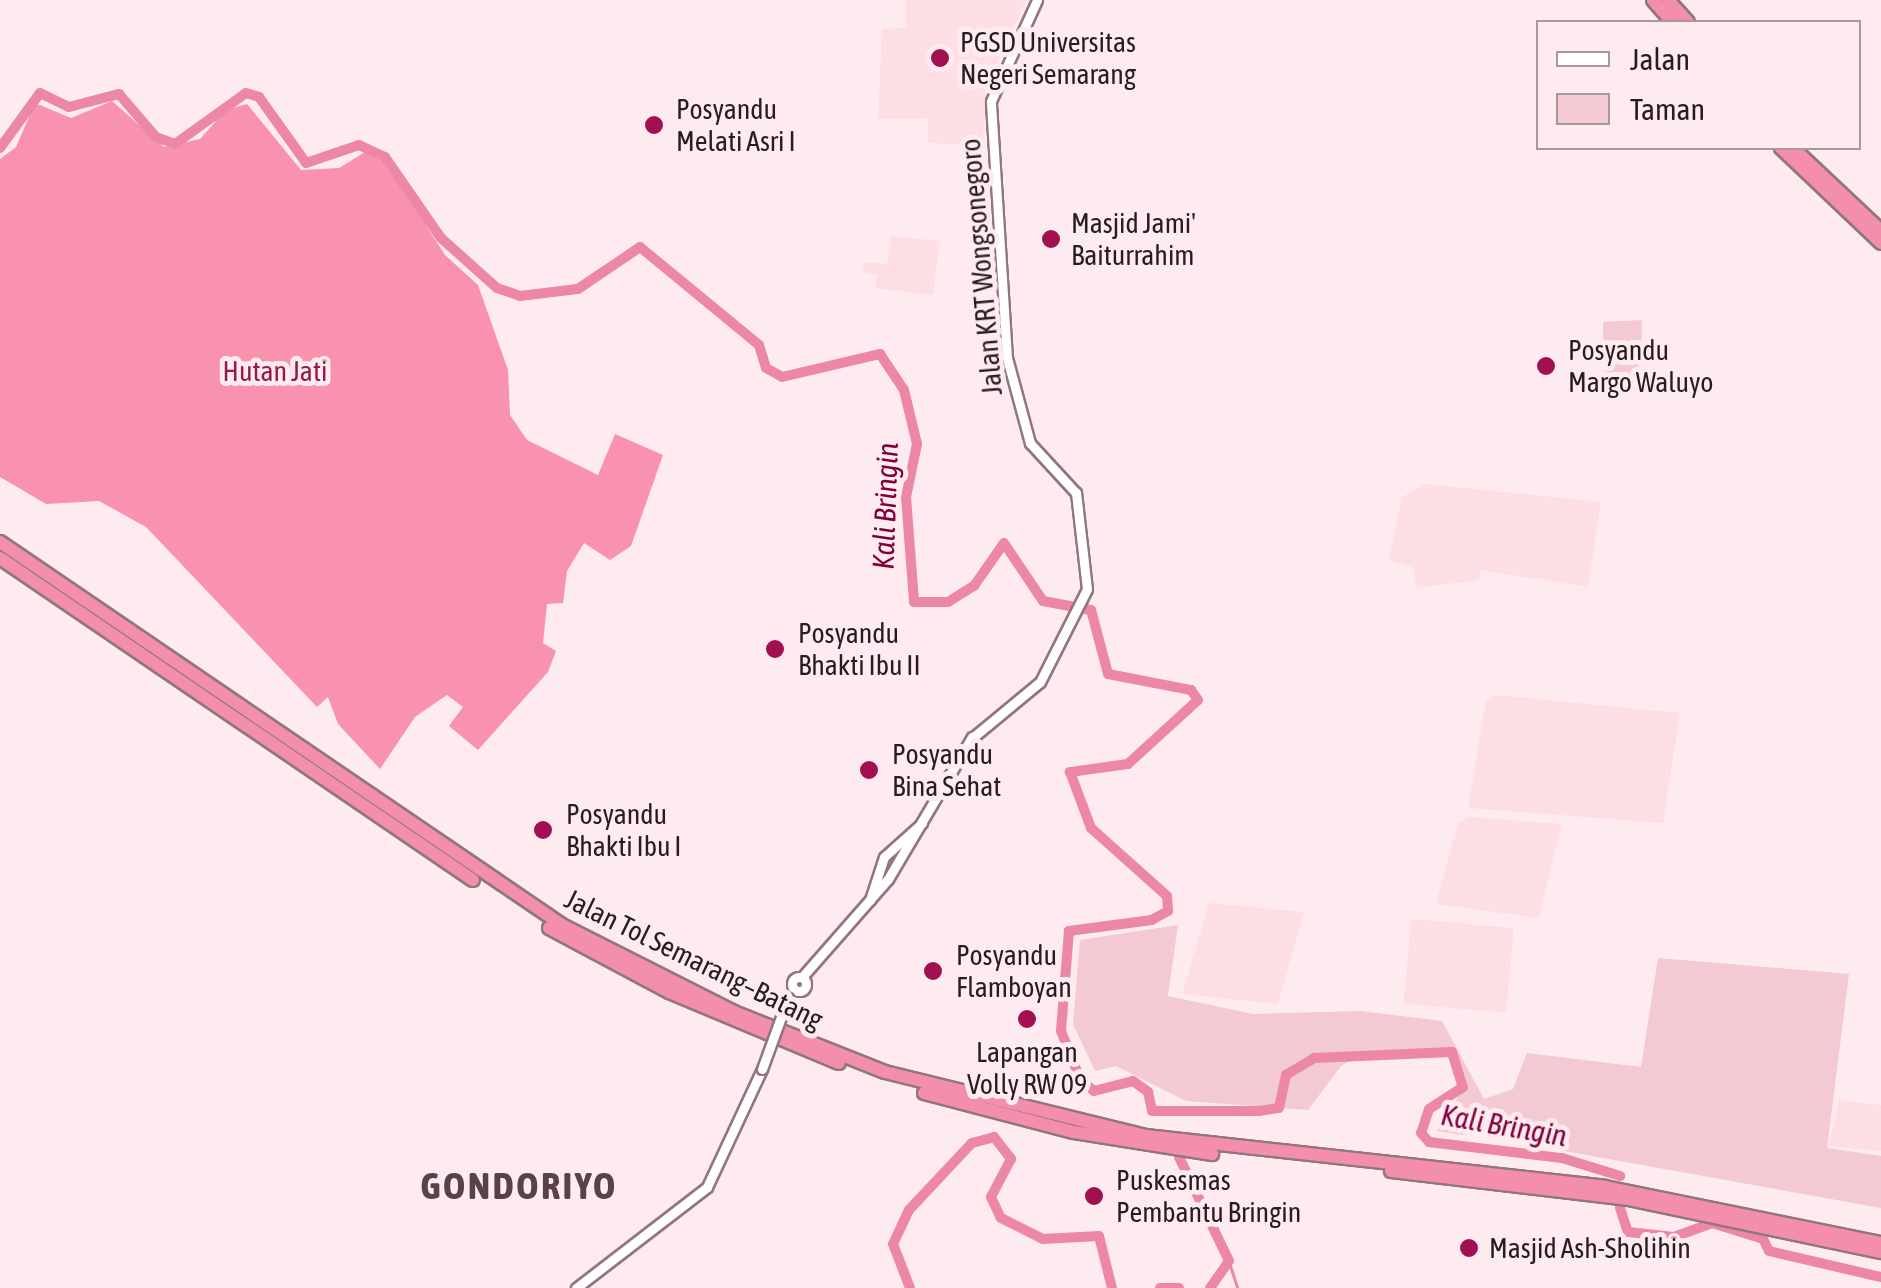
<!DOCTYPE html>
<html>
<head>
<meta charset="utf-8">
<style>
	body { margin:0 }
	#map { position:relative; width:1881px; height:1288px; overflow:hidden; background:#feebef; font-family:"Asap Condensed",sans-serif }
	div>[style] { position:absolute }
	.built>* { inset:0; background:#fedee5; transform-origin:0 0 }
	.green>* { inset:0; background:#f3c9d2 }
	.forest>* { inset:0; background:#f992ae }
	.stream>* { height:2.5px; margin:-1.25px; padding:0 1.25px; transform-origin:1.25px; border-radius:1.25px; background:#ed88a4 }
	.river>* { height:10px; margin:-5px; padding:0 5px; transform-origin:5px; border-radius:5px; background:#ed88a4 }
	.roads { filter:drop-shadow(2px 0 #92767c) drop-shadow(-2px 0 #92767c) drop-shadow(0 2px #92767c) drop-shadow(0 -2px #92767c) }
	.secondary>* { height:9px; margin:-4.5px; padding:0 4.5px; transform-origin:4.5px; border-radius:4.5px; background:#fff }
	.secondary>.ring { margin:-4.5px; padding:0; box-sizing:content-box; background:none; border:9px solid #fff; border-radius:50% }
	.highway>* { height:12px; margin:-6px; padding:0 6px; transform-origin:6px; border-radius:6px; background:#f38fab }
	.bridges { filter:drop-shadow(2px 0 #92767c) drop-shadow(-2px 0 #92767c) drop-shadow(0 2px #92767c) drop-shadow(0 -2px #92767c) }
	.secondary-bridge>* { height:9px; margin:-4.5px; padding:0 4.5px; transform-origin:4.5px; border-radius:4.5px; background:#fff }
	.dots>* { width:28px; height:28px; translate:-50% -50%; box-sizing:border-box; border:5px solid #feebef; border-radius:50% }
	span { translate:-50% -50%; white-space:nowrap; text-align:center; line-height:1.15; -webkit-text-stroke:10px #feebef; paint-order:stroke }
	.poi-label { font-size:28px; color:#271c1f }
	.left { translate:0 -50%; text-align:left }
	.street-label { font-size:28px; color:#271c1f }
	.park-label { font-size:28px; color:#931b4b }
	.water-label { font-size:30px; color:#80003c; font-style:italic }
	.district-label { font-size:38px; color:#5a4147; font-weight:700; letter-spacing:2.5px }
	.legend { position:absolute; left:1536px; top:20px; width:325px; height:130px; box-sizing:border-box; background:#feebef; border:2px solid #a8989c; margin:0; padding:12px 18px; list-style:none; font-size:30px; color:#271c1f }
	.legend li { display:flex; align-items:center; gap:20px; height:50px }
	.legend b { width:50px; border:2px solid #a8989c }
</style>
</head>
<body>
<div id="map">
	<div class="built">
		<i style="clip-path:polygon(906px 0,1026px 0,986px 87px,983px 145px,928px 143px,928px 118px,878px 119px,882px 29px,906px 28px)"></i>
		<i style="clip-path:polygon(891px 236px,940px 241px,933px 295px,876px 288px,877px 274px,862px 272px,864px 262px,887px 264px)"></i>
		<i style="clip-path:polygon(1426px 484px,1601px 502px,1588px 587px,1481px 570px,1479px 580px,1416px 588px,1414px 568px,1389px 560px,1402px 497px)"></i>
		<i style="clip-path:polygon(1495px 695px,1680px 713px,1663px 823px,1468px 808px,1486px 700px)"></i>
		<i style="clip-path:polygon(1469px 817px,1562px 824px,1539px 918px,1436px 904px,1458px 823px)"></i>
		<i style="clip-path:polygon(1209px 903px,1304px 912px,1278px 1004px,1182px 994px)"></i>
		<i style="left:1411px;top:919px;width:103px;height:85px;rotate:5deg"></i>
		<i style="clip-path:polygon(1839px 1100px,1881px 1105px,1881px 1151px,1829px 1146px)"></i>
	</div>
	<div class="green">
		<i style="clip-path:polygon(1642px 320px,1641px 361px,1631px 387px,1604px 370px,1603px 322px)"></i>
		<i style="clip-path:polygon(1178px 925px,1168px 996px,1253px 1014px,1360px 1011px,1442px 1021px,1484px 1099px,1513px 1089px,1527px 1053px,1641px 1067px,1658px 958px,1849px 974px,1827px 1148px,1881px 1156px,1881px 1208px,1564px 1151px,1515px 1116px,1475px 1115px,1463px 1135px,1437px 1131px,1457px 1099px,1458px 1078px,1450px 1058px,1434px 1050px,1368px 1051px,1341px 1066px,1308px 1110px,1186px 1101px,1116px 1066px,1095px 1071px,1073px 1024px,1080px 940px)"></i>
	</div>
	<div class="forest">
		<i style="clip-path:polygon(112px 101px,164px 147px,200px 139px,226px 110px,247px 104px,301px 170px,339px 168px,365px 152px,387px 164px,445px 255px,478px 285px,508px 370px,510px 415px,527px 440px,598px 475px,615px 434px,663px 455px,631px 546px,610px 560px,584px 543px,567px 571px,563px 603px,547px 604px,543px 643px,556px 651px,548px 672px,478px 750px,449px 726px,463px 707px,447px 695px,415px 717px,380px 769px,338px 724px,328px 697px,317px 707px,146px 527px,99px 501px,46px 504px,0 477px,0 159px,16px 147px,35px 103px,71px 118px)"></i>
	</div>
	<div class="stream">
		<i style="left:1229px;top:1261px;width:28px;rotate:72deg"></i>
	</div>
	<div class="river">
		<i style="left:0;top:148px;width:68px;rotate:-54deg"></i>
		<i style="left:40px;top:93px;width:32px;rotate:26deg"></i>
		<i style="left:69px;top:107px;width:52px;rotate:-14.6deg"></i>
		<i style="left:119px;top:94px;width:57px;rotate:49.3deg"></i>
		<i style="left:156px;top:137px;width:20px;rotate:20deg"></i>
		<i style="left:175px;top:144px;width:87px;rotate:-35.7deg"></i>
		<i style="left:246px;top:93px;width:14px;rotate:17deg"></i>
		<i style="left:259px;top:97px;width:81px;rotate:54.5deg"></i>
		<i style="left:306px;top:163px;width:56px;rotate:-18.8deg"></i>
		<i style="left:359px;top:145px;width:29px;rotate:25deg"></i>
		<i style="left:385px;top:157px;width:98px;rotate:55.3deg"></i>
		<i style="left:441px;top:238px;width:75px;rotate:41.8deg"></i>
		<i style="left:497px;top:288px;width:24px;rotate:19deg"></i>
		<i style="left:520px;top:296px;width:58px;rotate:-6.9deg"></i>
		<i style="left:578px;top:289px;width:75px;rotate:-34.1deg"></i>
		<i style="left:640px;top:247px;width:154px;rotate:39.5deg"></i>
		<i style="left:759px;top:345px;width:24px;rotate:73deg"></i>
		<i style="left:766px;top:368px;width:18px;rotate:29deg"></i>
		<i style="left:782px;top:377px;width:101px;rotate:-13.2deg"></i>
		<i style="left:880px;top:354px;width:43px;rotate:56.3deg"></i>
		<i style="left:904px;top:390px;width:56px;rotate:76.5deg"></i>
		<i style="left:917px;top:444px;width:54px;rotate:101.7deg"></i>
		<i style="left:906px;top:497px;width:105px;rotate:85.6deg"></i>
		<i style="left:914px;top:602px;width:34px"></i>
		<i style="left:948px;top:602px;width:31px;rotate:-32deg"></i>
		<i style="left:974px;top:586px;width:52px;rotate:-55.1deg"></i>
		<i style="left:1004px;top:543px;width:70px;rotate:56.1deg"></i>
		<i style="left:1043px;top:601px;width:49px;rotate:10.6deg"></i>
		<i style="left:1091px;top:610px;width:66px;rotate:75.1deg"></i>
		<i style="left:1108px;top:674px;width:85px;rotate:10.9deg"></i>
		<i style="left:1191px;top:690px;width:12px;rotate:55deg"></i>
		<i style="left:1198px;top:700px;width:95px;rotate:137.6deg"></i>
		<i style="left:1128px;top:764px;width:59px;rotate:172.1deg"></i>
		<i style="left:1070px;top:772px;width:60px;rotate:69.4deg"></i>
		<i style="left:1091px;top:828px;width:102px;rotate:41.8deg"></i>
		<i style="left:1167px;top:896px;width:15px;rotate:86deg"></i>
		<i style="left:1168px;top:911px;width:18px;rotate:151deg"></i>
		<i style="left:1152px;top:920px;width:84px;rotate:172.5deg"></i>
		<i style="left:1069px;top:931px;width:100px;rotate:94.6deg"></i>
		<i style="left:1061px;top:1031px;width:52px;rotate:68.4deg"></i>
		<i style="left:1080px;top:1079px;width:18px;rotate:41deg"></i>
		<i style="left:1094px;top:1091px;width:40px;rotate:-14.4deg"></i>
		<i style="left:1133px;top:1081px;width:19px;rotate:36deg"></i>
		<i style="left:1148px;top:1092px;width:19px;rotate:78deg"></i>
		<i style="left:1152px;top:1111px;width:107px"></i>
		<i style="left:1259px;top:1111px;width:20px;rotate:-9deg"></i>
		<i style="left:1279px;top:1108px;width:34px;rotate:-78deg"></i>
		<i style="left:1286px;top:1075px;width:33px;rotate:-31deg"></i>
		<i style="left:1314px;top:1058px;width:138px;rotate:-2.5deg"></i>
		<i style="left:1452px;top:1052px;width:37px;rotate:73deg"></i>
		<i style="left:1463px;top:1087px;width:40px;rotate:147.1deg"></i>
		<i style="left:1429px;top:1109px;width:25px;rotate:108deg"></i>
		<i style="left:1421px;top:1133px;width:12px;rotate:48deg"></i>
		<i style="left:1429px;top:1142px;width:134px;rotate:6.9deg"></i>
		<i style="left:1562px;top:1158px;width:61px;rotate:17.2deg"></i>
		<i style="left:1179px;top:1157px;width:115px;rotate:64.3deg"></i>
		<i style="left:1229px;top:1261px;width:33px;rotate:125deg"></i>
		<i style="left:1620px;top:1208px;width:25px;rotate:72deg"></i>
		<i style="left:1628px;top:1232px;width:46px;rotate:6.2deg"></i>
		<i style="left:1674px;top:1237px;width:40px;rotate:-20.2deg"></i>
		<i style="left:1712px;top:1223px;width:53px;rotate:17.4deg"></i>
		<i style="left:1763px;top:1239px;width:13px;rotate:63deg"></i>
		<i style="left:1769px;top:1251px;width:115px;rotate:13.1deg"></i>
		<i style="left:910px;top:1288px;width:47px;rotate:-111.1deg"></i>
		<i style="left:893px;top:1244px;width:38px;rotate:-65deg"></i>
		<i style="left:909px;top:1210px;width:92px;rotate:-46.8deg"></i>
		<i style="left:972px;top:1143px;width:23px;rotate:-15deg"></i>
		<i style="left:994px;top:1137px;width:28px;rotate:52deg"></i>
		<i style="left:1011px;top:1159px;width:43px;rotate:117.8deg"></i>
		<i style="left:991px;top:1197px;width:23px;rotate:65deg"></i>
		<i style="left:1001px;top:1218px;width:47px;rotate:26.6deg"></i>
		<i style="left:1043px;top:1239px;width:56px;rotate:-3.1deg"></i>
		<i style="left:1099px;top:1236px;width:54px;rotate:76deg"></i>
		<i style="left:1160px;top:1288px;width:19px"></i>
	</div>
	<div class="roads">
		<div class="secondary">
			<i style="left:971px;top:739px;width:89px;rotate:-39.6deg"></i>
			<i style="left:1040px;top:682px;width:104px;rotate:-63.2deg"></i>
			<i style="left:1087px;top:589px;width:97px;rotate:-96.5deg"></i>
			<i style="left:1076px;top:493px;width:68px;rotate:-132.6deg"></i>
			<i style="left:1030px;top:443px;width:88px;rotate:-105.1deg"></i>
			<i style="left:1007px;top:358px;width:257px;rotate:-93.6deg"></i>
			<i style="left:991px;top:101px;width:111px;rotate:-65.5deg"></i>
			<i style="left:870px;top:900px;width:45px;rotate:-72deg"></i>
			<i style="left:884px;top:857px;width:51px;rotate:-41.8deg"></i>
			<i class="ring" style="left:792px;top:977px;width:5px;height:5px"></i>
			<i style="left:802px;top:977px;width:130px;rotate:-48.7deg"></i>
			<i style="left:888px;top:879px;width:165px;rotate:-59.4deg"></i>
			<i style="left:576px;top:1288px;width:165px;rotate:-37.6deg"></i>
			<i style="left:707px;top:1187px;width:130px;rotate:-65deg"></i>
		</div>
		<div class="highway">
			<i style="left:1653px;top:0;width:29px;rotate:49deg"></i>
			<i style="left:1668px;top:0;width:30px;rotate:48deg"></i>
			<i style="left:1781px;top:148px;width:138px;rotate:43.5deg"></i>
			<i style="left:1793px;top:148px;width:121px;rotate:43.3deg"></i>
			<i style="left:0;top:542px;width:680px;rotate:34.27deg"></i>
			<i style="left:562px;top:925px;width:193px;rotate:26.8deg"></i>
			<i style="left:734px;top:1012px;width:162px;rotate:21.7deg"></i>
			<i style="left:885px;top:1072px;width:269px;rotate:13.8deg"></i>
			<i style="left:1146px;top:1136px;width:462px;rotate:6.3deg"></i>
			<i style="left:1605px;top:1187px;width:282px;rotate:11.5deg"></i>
			<i style="left:0;top:558px;width:572px;rotate:34.25deg"></i>
			<i style="left:549px;top:928px;width:136px;rotate:28.1deg"></i>
			<i style="left:669px;top:992px;width:184px;rotate:22.7deg"></i>
			<i style="left:924px;top:1093px;width:155px;rotate:14.6deg"></i>
			<i style="left:1074px;top:1132px;width:140px;rotate:9.1deg"></i>
			<i style="left:1391px;top:1171px;width:240px;rotate:6.7deg"></i>
			<i style="left:1629px;top:1199px;width:258px;rotate:11.9deg"></i>
		</div>
	</div>
	<div class="bridges">
		<div class="secondary-bridge">
			<i style="left:762px;top:1069px;width:76px;rotate:-69.9deg"></i>
		</div>
	</div>
	<div class="dots">
		<i style="left:940px;top:58px;background:#a31051"></i>
		<i style="left:654px;top:125px;background:#a31051"></i>
		<i style="left:1051px;top:239px;background:#a31051"></i>
		<i style="left:1546px;top:366px;background:#a31051"></i>
		<i style="left:775px;top:649px;background:#a31051"></i>
		<i style="left:869px;top:770px;background:#a31051"></i>
		<i style="left:543px;top:830px;background:#a31051"></i>
		<i style="left:933px;top:971px;background:#a31051"></i>
		<i style="left:1027px;top:1019px;background:#a31051"></i>
		<i style="left:1094px;top:1196px;background:#a31051"></i>
		<i style="left:1469px;top:1248px;background:#a31051"></i>
	</div>
	<div class="poi-label">
		<span class="left" style="left:960px;top:58px">PGSD Universitas<br>Negeri Semarang</span>
		<span class="left" style="left:676px;top:125px">Posyandu<br>Melati Asri I</span>
		<span class="left" style="left:1071px;top:239px">Masjid Jami'<br>Baiturrahim</span>
		<span class="left" style="left:1568px;top:366px">Posyandu<br>Margo Waluyo</span>
		<span class="left" style="left:798px;top:649px">Posyandu<br>Bhakti Ibu II</span>
		<span class="left" style="left:892px;top:770px">Posyandu<br>Bina Sehat</span>
		<span class="left" style="left:566px;top:830px">Posyandu<br>Bhakti Ibu I</span>
		<span class="left" style="left:956px;top:971px">Posyandu<br>Flamboyan</span>
		<span style="left:1027px;top:1068px">Lapangan<br>Volly RW 09</span>
		<span class="left" style="left:1116px;top:1196px">Puskesmas<br>Pembantu Bringin</span>
		<span class="left" style="left:1489px;top:1248px">Masjid Ash-Sholihin</span>
	</div>
	<div class="street-label">
		<span style="left:981px;top:267px;rotate:-95deg">Jalan KRT Wongsonegoro</span>
		<span style="left:694px;top:959px;rotate:26deg">Jalan Tol Semarang–Batang</span>
	</div>
	<div class="park-label">
		<span style="left:275px;top:371px">Hutan Jati</span>
	</div>
	<div class="water-label">
		<span style="left:885px;top:506px;rotate:-88deg">Kali Bringin</span>
		<span style="left:1504px;top:1125px;rotate:10deg">Kali Bringin</span>
	</div>
	<div class="district-label">
		<span style="left:519px;top:1186px">GONDORIYO</span>
	</div>
	<ul class="legend">
	<li><b style="height:12px;background:#fff"></b>Jalan</li>
	<li><b style="height:28px;background:#f3c9d2"></b>Taman</li>
	</ul>
</div>
</body>
</html>
